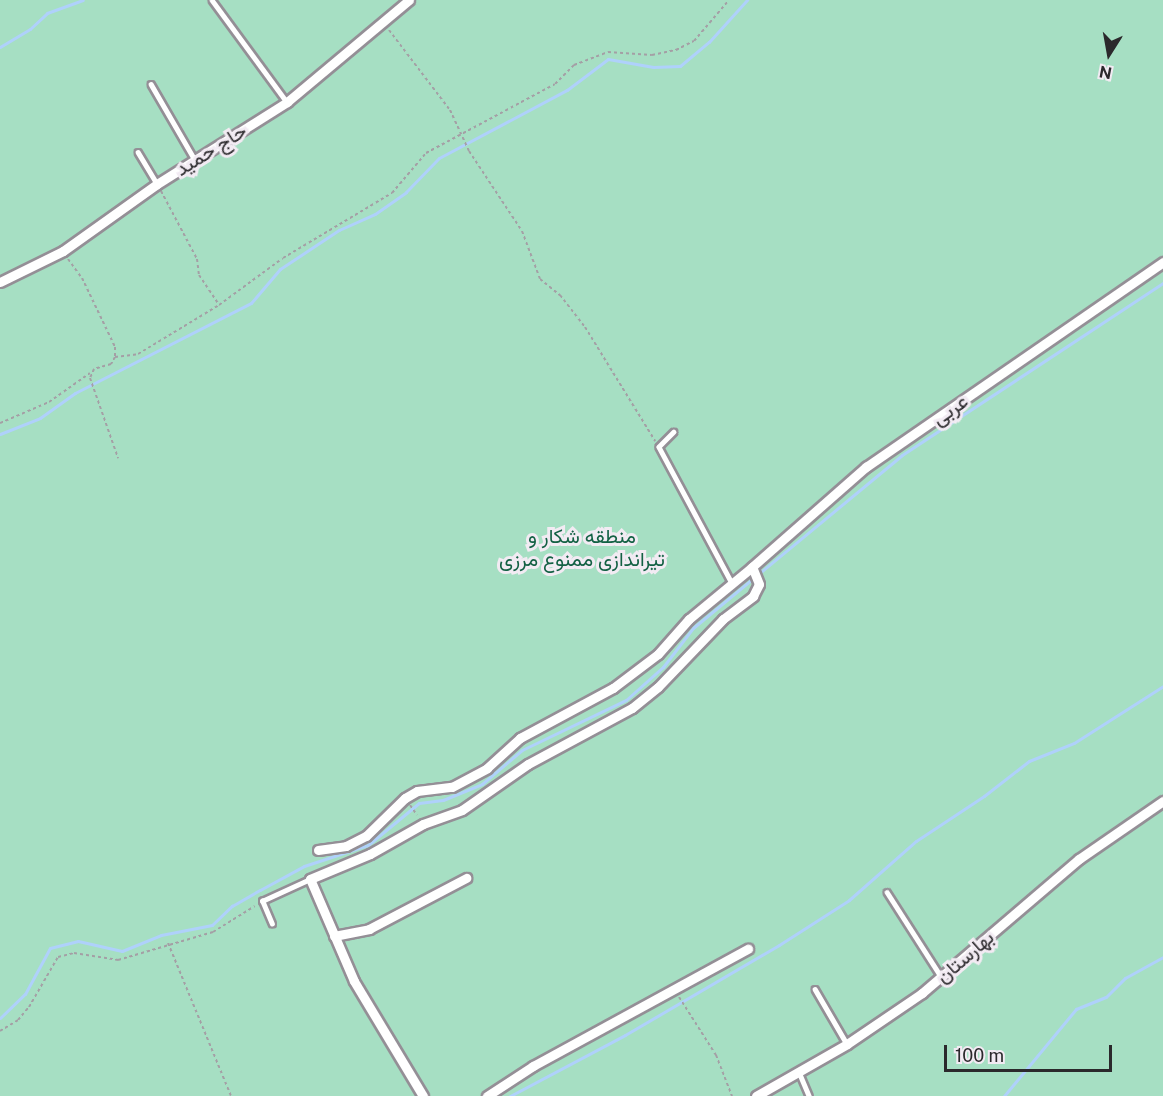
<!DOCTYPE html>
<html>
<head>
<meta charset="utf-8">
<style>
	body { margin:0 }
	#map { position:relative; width:1163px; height:1096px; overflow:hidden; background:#f2ebf3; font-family:"Public Sans",Vazirmatn,sans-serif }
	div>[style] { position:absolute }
	.green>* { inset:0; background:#a6dfc3; transform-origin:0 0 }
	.stream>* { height:3px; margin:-1.5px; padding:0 1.5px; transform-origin:1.5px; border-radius:1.5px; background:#afd1fb }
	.path>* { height:2px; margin-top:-1px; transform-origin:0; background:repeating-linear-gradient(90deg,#a49fa5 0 3px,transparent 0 6px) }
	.roads { filter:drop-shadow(2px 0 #948f96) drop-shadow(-2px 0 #948f96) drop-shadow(0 2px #948f96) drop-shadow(0 -2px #948f96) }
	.lane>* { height:4.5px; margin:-2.25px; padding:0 2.25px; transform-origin:2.25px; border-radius:2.25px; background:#fff }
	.street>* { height:9px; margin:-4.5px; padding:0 4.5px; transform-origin:4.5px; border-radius:4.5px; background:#fff }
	span { translate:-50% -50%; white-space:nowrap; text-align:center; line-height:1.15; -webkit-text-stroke:6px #f2ebf3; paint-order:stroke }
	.street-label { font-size:20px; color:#2b292c }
	.park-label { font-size:20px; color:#136144 }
	.north { position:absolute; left:1079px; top:24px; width:60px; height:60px; -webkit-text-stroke:4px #f2ebf3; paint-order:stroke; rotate:191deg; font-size:16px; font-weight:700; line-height:24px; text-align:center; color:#2b292c }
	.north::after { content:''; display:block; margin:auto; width:21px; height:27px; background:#2b292c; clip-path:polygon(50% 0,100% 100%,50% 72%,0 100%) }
	.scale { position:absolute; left:944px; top:1045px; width:168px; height:27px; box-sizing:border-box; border:3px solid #2b292c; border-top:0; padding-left:8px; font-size:18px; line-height:21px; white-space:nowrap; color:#2b292c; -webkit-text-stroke:4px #f2ebf3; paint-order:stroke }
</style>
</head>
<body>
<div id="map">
	<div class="green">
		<i style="left:0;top:0;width:1163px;height:1096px"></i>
	</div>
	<div class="stream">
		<i style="left:0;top:47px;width:35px;rotate:-31deg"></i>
		<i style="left:30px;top:29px;width:23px;rotate:-43deg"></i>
		<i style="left:47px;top:13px;width:38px;rotate:-20deg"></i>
		<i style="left:0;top:434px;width:43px;rotate:-21.8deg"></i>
		<i style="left:40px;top:418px;width:43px;rotate:-35.5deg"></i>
		<i style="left:75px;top:393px;width:198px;rotate:-27.1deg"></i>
		<i style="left:251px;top:303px;width:45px;rotate:-49.5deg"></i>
		<i style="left:280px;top:269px;width:71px;rotate:-33.5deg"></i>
		<i style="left:339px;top:230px;width:39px;rotate:-24deg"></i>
		<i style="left:375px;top:214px;width:38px;rotate:-35deg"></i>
		<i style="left:406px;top:192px;width:47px;rotate:-45.9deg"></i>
		<i style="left:439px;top:158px;width:145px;rotate:-28deg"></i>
		<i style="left:567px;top:90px;width:51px;rotate:-37.1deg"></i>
		<i style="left:608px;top:59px;width:46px;rotate:10.1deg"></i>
		<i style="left:653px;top:67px;width:27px;rotate:-2deg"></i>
		<i style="left:680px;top:66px;width:38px;rotate:-40deg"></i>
		<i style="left:709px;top:42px;width:57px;rotate:-47.9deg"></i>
		<i style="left:0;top:1018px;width:35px;rotate:-44deg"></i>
		<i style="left:25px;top:994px;width:52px;rotate:-61.5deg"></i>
		<i style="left:50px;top:948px;width:29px;rotate:-14deg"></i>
		<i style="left:78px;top:941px;width:45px;rotate:12.8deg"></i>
		<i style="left:122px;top:951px;width:42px;rotate:-22.3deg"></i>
		<i style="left:161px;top:935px;width:52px;rotate:-11.1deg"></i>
		<i style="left:212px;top:925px;width:28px;rotate:-44deg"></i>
		<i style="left:232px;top:906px;width:32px;rotate:-30deg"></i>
		<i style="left:260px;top:890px;width:50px;rotate:-28.6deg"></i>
		<i style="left:304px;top:866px;width:67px;rotate:-18.2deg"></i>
		<i style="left:368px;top:845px;width:66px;rotate:-39.5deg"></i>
		<i style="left:419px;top:803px;width:24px;rotate:-7deg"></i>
		<i style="left:443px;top:800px;width:42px;rotate:-22.3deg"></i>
		<i style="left:482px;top:784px;width:52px;rotate:-40.4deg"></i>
		<i style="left:522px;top:750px;width:115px;rotate:-25.7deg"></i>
		<i style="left:626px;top:700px;width:50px;rotate:-41.7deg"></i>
		<i style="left:663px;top:667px;width:49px;rotate:-52.4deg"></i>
		<i style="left:693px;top:628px;width:271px;rotate:-39.6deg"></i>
		<i style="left:902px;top:455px;width:313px;rotate:-33.4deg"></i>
		<i style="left:510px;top:1096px;width:130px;rotate:-27.9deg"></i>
		<i style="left:625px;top:1035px;width:178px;rotate:-30.3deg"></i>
		<i style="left:779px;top:945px;width:83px;rotate:-32.7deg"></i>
		<i style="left:849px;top:900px;width:89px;rotate:-41.4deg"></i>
		<i style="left:916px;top:841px;width:82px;rotate:-33.5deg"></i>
		<i style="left:984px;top:796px;width:57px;rotate:-37.9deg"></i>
		<i style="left:1029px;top:761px;width:48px;rotate:-21.8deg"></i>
		<i style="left:1074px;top:743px;width:106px;rotate:-32.6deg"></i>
		<i style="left:1004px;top:1096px;width:113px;rotate:-50.4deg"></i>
		<i style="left:1076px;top:1009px;width:32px;rotate:-22deg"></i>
		<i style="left:1106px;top:997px;width:27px;rotate:-45deg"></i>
		<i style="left:1125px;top:978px;width:43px;rotate:-28.9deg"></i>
	</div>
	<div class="path">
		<i style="left:389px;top:30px;width:101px;rotate:52.7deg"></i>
		<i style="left:450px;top:110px;width:45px;rotate:65.1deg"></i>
		<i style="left:469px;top:151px;width:96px;rotate:56.5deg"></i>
		<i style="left:522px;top:231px;width:51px;rotate:69.4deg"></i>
		<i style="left:540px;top:279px;width:26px;rotate:39deg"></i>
		<i style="left:560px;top:295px;width:41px;rotate:52deg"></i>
		<i style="left:585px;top:327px;width:134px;rotate:58.4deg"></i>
		<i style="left:161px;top:191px;width:77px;rotate:62.1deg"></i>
		<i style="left:197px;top:259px;width:16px;rotate:83deg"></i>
		<i style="left:199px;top:275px;width:36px;rotate:56deg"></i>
		<i style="left:68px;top:259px;width:24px;rotate:54deg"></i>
		<i style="left:82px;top:278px;width:76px;rotate:64.4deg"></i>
		<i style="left:115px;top:347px;width:10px;rotate:90deg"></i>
		<i style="left:115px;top:357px;width:8px;rotate:120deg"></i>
		<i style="left:111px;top:364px;width:18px;rotate:164deg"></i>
		<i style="left:94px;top:369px;width:10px;rotate:114deg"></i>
		<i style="left:90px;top:378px;width:85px;rotate:70.7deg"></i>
		<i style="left:115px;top:357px;width:23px;rotate:-7deg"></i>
		<i style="left:138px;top:354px;width:95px;rotate:-31.2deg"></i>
		<i style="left:219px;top:305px;width:79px;rotate:-36.3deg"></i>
		<i style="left:283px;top:258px;width:127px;rotate:-30.8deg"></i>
		<i style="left:392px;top:193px;width:52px;rotate:-49.6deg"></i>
		<i style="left:426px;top:153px;width:146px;rotate:-28.1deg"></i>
		<i style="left:555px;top:84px;width:27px;rotate:-45deg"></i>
		<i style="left:574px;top:65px;width:36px;rotate:-21deg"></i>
		<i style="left:608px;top:52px;width:44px;rotate:3.9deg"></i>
		<i style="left:652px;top:55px;width:25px;rotate:-12deg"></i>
		<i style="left:676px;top:50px;width:20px;rotate:-27deg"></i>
		<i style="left:694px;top:41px;width:54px;rotate:-49.5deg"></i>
		<i style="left:0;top:423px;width:53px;rotate:-23.2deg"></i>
		<i style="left:49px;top:402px;width:50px;rotate:-35.3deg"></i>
		<i style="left:410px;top:805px;width:12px;rotate:55deg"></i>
		<i style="left:168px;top:943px;width:165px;rotate:67.6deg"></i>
		<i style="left:679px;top:997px;width:69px;rotate:57.5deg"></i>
		<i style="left:716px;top:1055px;width:44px;rotate:68.7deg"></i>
		<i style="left:0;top:1031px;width:21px;rotate:-31deg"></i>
		<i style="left:18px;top:1020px;width:17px;rotate:-50deg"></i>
		<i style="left:29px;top:1007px;width:58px;rotate:-59.9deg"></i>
		<i style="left:58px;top:957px;width:16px;rotate:-14deg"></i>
		<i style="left:74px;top:953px;width:45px;rotate:9deg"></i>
		<i style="left:118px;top:960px;width:99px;rotate:-16.4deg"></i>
		<i style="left:213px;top:932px;width:49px;rotate:-31.8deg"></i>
	</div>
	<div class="roads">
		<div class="lane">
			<i style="left:212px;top:0;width:127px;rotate:53.7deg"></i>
			<i style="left:151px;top:84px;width:88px;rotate:59.9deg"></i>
			<i style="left:138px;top:152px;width:37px;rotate:59deg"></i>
			<i style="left:674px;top:432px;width:21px;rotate:135deg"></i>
			<i style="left:659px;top:447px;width:154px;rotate:61.8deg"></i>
			<i style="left:887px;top:892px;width:102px;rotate:57.4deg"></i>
			<i style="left:272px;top:924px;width:25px;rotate:-113deg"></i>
			<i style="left:262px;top:901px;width:53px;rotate:-24.6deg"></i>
			<i style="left:815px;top:989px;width:64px;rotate:59.8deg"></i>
			<i style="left:799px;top:1072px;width:26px;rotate:67deg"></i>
		</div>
		<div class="street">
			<i style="left:0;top:282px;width:70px;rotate:-26.2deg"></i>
			<i style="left:63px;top:251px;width:115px;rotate:-35.5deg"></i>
			<i style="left:157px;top:184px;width:154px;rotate:-32.2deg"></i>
			<i style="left:287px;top:102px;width:159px;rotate:-39.9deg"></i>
			<i style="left:318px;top:850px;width:28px;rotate:-8deg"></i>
			<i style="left:346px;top:846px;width:22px;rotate:-27deg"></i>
			<i style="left:366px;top:836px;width:54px;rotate:-44.3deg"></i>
			<i style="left:405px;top:798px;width:14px;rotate:-30deg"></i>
			<i style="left:417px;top:791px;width:35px;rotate:-7deg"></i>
			<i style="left:452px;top:787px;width:40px;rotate:-28deg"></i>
			<i style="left:487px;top:768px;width:45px;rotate:-42.3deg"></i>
			<i style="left:520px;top:738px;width:106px;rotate:-28.3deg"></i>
			<i style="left:613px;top:688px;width:56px;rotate:-37.1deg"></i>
			<i style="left:658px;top:654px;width:47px;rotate:-48.5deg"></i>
			<i style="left:689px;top:619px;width:82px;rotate:-39.5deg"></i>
			<i style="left:334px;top:936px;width:36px;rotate:-11deg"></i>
			<i style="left:369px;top:929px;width:110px;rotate:-27.7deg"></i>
			<i style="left:423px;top:1096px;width:134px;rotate:-121deg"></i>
			<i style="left:354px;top:981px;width:111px;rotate:-113.3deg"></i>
			<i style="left:310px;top:879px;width:65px;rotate:-22.6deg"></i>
			<i style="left:370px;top:854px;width:61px;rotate:-29.5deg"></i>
			<i style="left:423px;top:824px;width:41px;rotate:-19.7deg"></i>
			<i style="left:462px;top:810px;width:80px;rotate:-34.9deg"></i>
			<i style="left:528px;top:764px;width:118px;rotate:-28.3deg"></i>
			<i style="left:632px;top:708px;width:33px;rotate:-39deg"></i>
			<i style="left:658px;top:687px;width:94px;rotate:-46.3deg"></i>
			<i style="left:723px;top:619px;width:38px;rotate:-37deg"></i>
			<i style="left:753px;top:596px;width:13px;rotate:-63deg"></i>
			<i style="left:759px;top:584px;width:18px;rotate:-112deg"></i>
			<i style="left:752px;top:567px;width:152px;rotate:-41.3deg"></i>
			<i style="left:866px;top:467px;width:361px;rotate:-34.6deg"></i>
			<i style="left:487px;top:1096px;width:55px;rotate:-33.1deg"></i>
			<i style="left:533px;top:1066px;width:245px;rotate:-28.6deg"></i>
			<i style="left:756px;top:1096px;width:105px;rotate:-29.7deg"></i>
			<i style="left:847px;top:1044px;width:91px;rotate:-34.2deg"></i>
			<i style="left:922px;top:993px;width:206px;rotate:-40.5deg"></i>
			<i style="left:1079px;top:859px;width:102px;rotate:-34.6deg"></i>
		</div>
	</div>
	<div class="street-label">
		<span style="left:211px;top:150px;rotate:-32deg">حاج حمید</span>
		<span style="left:950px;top:410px;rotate:-35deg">عربی</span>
		<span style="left:965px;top:957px;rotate:-41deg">بهارستان</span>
	</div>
	<div class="park-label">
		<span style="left:582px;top:548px">منطقه شکار و<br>تیراندازی ممنوع مرزی</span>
	</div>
	<div class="north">N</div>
	<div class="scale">100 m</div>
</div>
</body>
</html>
